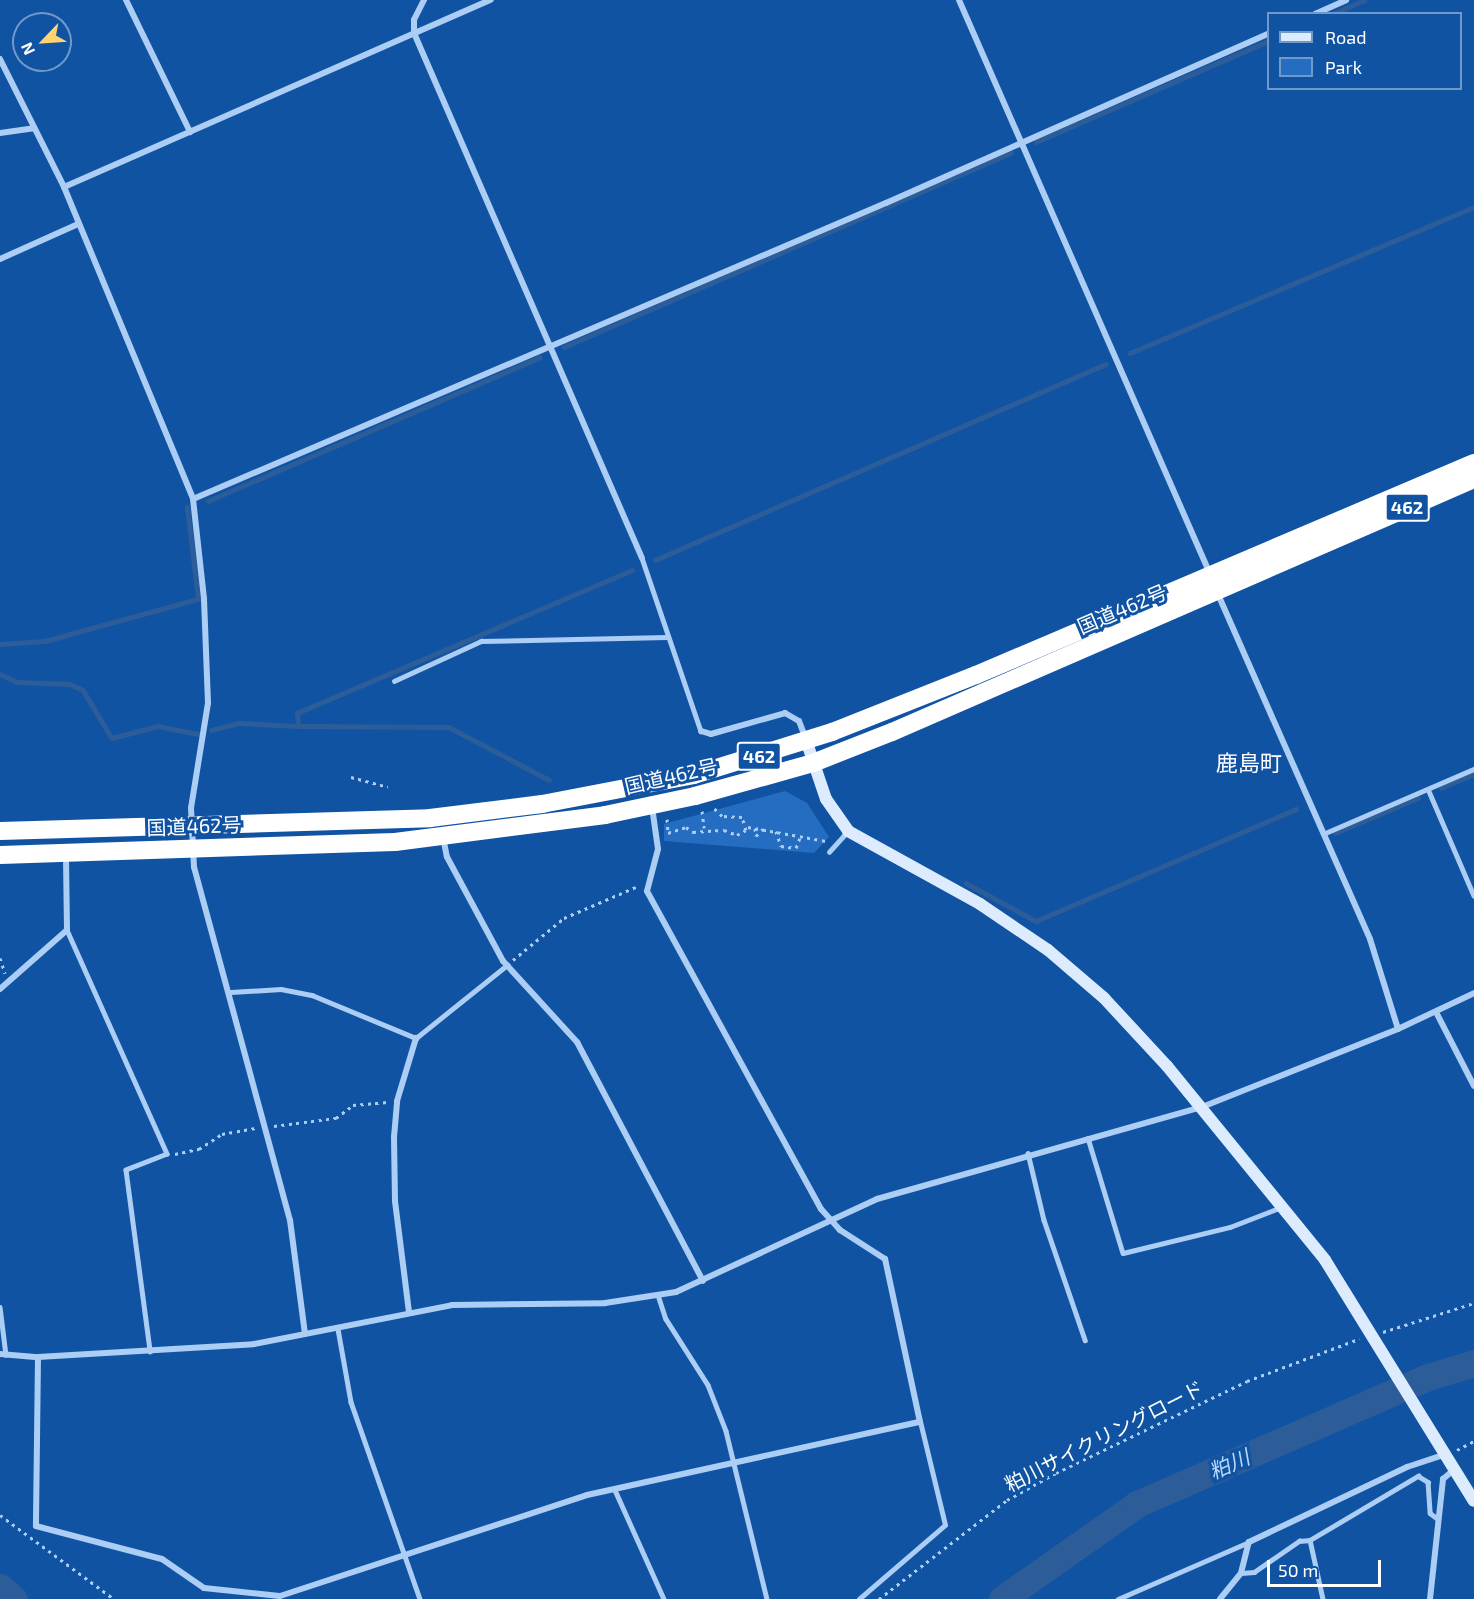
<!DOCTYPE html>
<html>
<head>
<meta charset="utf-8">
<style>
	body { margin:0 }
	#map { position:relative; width:1474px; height:1599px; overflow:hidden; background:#1153a3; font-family:"Exo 2","Noto Sans JP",sans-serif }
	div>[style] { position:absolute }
	.green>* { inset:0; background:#246dc1 }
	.stream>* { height:4.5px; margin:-2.25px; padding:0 2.25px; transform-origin:2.25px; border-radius:2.25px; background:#2d5d98 }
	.river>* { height:27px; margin:-13.5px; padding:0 13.5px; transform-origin:13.5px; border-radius:13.5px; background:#2d5d98 }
	.path>* { height:3px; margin-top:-1.5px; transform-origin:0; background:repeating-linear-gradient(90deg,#accef5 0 3px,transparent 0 7.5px) }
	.lane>* { height:4.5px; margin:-2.25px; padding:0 2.25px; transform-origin:2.25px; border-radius:2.25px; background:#accef5 }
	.street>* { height:6px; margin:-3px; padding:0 3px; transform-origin:3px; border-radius:3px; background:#accef5 }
	.secondary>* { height:12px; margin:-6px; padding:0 6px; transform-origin:6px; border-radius:6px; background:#dcebfe }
	.highway>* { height:18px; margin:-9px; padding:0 9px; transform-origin:9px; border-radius:9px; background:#fff }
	span { translate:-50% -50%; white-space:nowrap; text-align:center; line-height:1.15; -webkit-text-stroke:6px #1153a3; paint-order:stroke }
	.shield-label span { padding:2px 4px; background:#1153a3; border:2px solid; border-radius:4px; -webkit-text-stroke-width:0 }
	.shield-label { font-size:18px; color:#fff; font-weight:700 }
	.street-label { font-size:20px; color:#fff }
	.water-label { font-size:21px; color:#b9d8fb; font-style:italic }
	.quarter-label { font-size:22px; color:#fff }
	.legend { position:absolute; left:1267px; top:12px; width:195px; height:78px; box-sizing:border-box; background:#1153a3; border:2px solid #7098c8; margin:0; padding:8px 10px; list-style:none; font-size:18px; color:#fff }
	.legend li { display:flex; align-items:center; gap:12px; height:30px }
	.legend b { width:30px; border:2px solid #7098c8 }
	.north { position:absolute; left:12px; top:12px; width:60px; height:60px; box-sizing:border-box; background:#1153a3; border:2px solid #7098c8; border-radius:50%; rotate:245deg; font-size:16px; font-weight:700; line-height:24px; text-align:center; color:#fff }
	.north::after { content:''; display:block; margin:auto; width:21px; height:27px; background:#ffd470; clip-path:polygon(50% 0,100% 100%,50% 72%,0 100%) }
	.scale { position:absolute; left:1267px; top:1560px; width:114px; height:27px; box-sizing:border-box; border:3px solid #fff; border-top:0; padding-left:8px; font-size:18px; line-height:21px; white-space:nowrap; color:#fff; -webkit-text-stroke:4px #1153a3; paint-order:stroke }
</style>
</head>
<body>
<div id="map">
	<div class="green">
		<i style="clip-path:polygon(785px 791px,807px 803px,829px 837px,814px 853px,664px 841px,664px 824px)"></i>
	</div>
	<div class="stream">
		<i style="left:1333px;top:14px;width:34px;rotate:-24deg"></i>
		<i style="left:1036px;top:142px;width:253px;rotate:-23.5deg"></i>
		<i style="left:564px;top:347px;width:487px;rotate:-23.5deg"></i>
		<i style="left:1130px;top:353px;width:374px;rotate:-23deg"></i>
		<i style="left:208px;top:501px;width:361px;rotate:-23.4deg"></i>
		<i style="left:655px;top:560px;width:491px;rotate:-23.5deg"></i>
		<i style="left:0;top:644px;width:45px;rotate:-3.8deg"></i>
		<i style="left:45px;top:641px;width:159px;rotate:-15.4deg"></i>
		<i style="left:198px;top:599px;width:92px;rotate:-96.9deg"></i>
		<i style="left:0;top:674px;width:19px;rotate:25deg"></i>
		<i style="left:17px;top:682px;width:53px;rotate:2.2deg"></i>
		<i style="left:70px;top:684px;width:14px;rotate:25deg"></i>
		<i style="left:83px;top:690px;width:56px;rotate:58.9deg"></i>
		<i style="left:112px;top:738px;width:48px;rotate:-14.6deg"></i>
		<i style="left:158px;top:726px;width:41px;rotate:11.3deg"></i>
		<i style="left:298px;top:726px;width:151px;rotate:0.4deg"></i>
		<i style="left:449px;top:727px;width:113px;rotate:27.9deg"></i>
		<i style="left:211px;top:730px;width:29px;rotate:-14deg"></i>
		<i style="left:239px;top:723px;width:59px;rotate:2.9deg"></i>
		<i style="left:298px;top:726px;width:13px;rotate:-94deg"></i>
		<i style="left:297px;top:713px;width:364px;rotate:-23.1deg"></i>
		<i style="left:1441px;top:788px;width:36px;rotate:-23deg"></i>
		<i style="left:1335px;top:833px;width:90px;rotate:-22.9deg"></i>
		<i style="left:966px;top:883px;width:80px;rotate:28.5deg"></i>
		<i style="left:1036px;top:921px;width:283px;rotate:-23.3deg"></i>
	</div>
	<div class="river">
		<i style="left:0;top:1587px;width:18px;rotate:41deg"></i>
		<i style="left:1002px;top:1599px;width:165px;rotate:-35.1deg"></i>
		<i style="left:1137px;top:1504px;width:314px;rotate:-23.6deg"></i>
		<i style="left:1425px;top:1378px;width:51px;rotate:-17deg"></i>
	</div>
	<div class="path">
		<i style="left:351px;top:777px;width:38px;rotate:15deg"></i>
		<i style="left:702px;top:811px;width:17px;rotate:83deg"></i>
		<i style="left:667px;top:819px;width:14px;rotate:86deg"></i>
		<i style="left:668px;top:833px;width:19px;rotate:-18deg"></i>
		<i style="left:686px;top:827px;width:9px;rotate:36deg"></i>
		<i style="left:693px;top:832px;width:31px;rotate:-4deg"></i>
		<i style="left:724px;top:830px;width:14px;rotate:21deg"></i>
		<i style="left:737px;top:835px;width:10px;rotate:-29deg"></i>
		<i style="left:746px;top:830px;width:14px;rotate:-107deg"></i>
		<i style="left:742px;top:817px;width:20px;rotate:-177deg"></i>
		<i style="left:722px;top:816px;width:11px;rotate:-135deg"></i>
		<i style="left:748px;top:827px;width:79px;rotate:10.2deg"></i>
		<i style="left:755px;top:828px;width:8px;rotate:83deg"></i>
		<i style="left:756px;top:836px;width:10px;rotate:-45deg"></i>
		<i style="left:776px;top:831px;width:16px;rotate:72deg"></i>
		<i style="left:781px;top:846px;width:15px;rotate:8deg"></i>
		<i style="left:796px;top:848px;width:14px;rotate:-69deg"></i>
		<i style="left:0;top:958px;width:16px;rotate:72deg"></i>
		<i style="left:513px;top:960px;width:66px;rotate:-39.5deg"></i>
		<i style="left:564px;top:918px;width:81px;rotate:-23.4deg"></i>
		<i style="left:274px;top:1126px;width:63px;rotate:-7.4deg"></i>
		<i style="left:336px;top:1118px;width:21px;rotate:-37deg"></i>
		<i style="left:353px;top:1105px;width:35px;rotate:-5deg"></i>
		<i style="left:175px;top:1154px;width:25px;rotate:-12deg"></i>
		<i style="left:199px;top:1149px;width:27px;rotate:-33deg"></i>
		<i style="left:222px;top:1134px;width:34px;rotate:-10deg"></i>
		<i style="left:1383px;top:1332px;width:96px;rotate:-17.7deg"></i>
		<i style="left:1457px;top:1450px;width:19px;rotate:-28deg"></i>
		<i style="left:0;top:1515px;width:142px;rotate:36.4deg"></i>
		<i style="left:879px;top:1599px;width:162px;rotate:-37.7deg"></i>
		<i style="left:1007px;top:1500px;width:56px;rotate:-28.9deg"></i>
		<i style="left:1056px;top:1473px;width:212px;rotate:-25.7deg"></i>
		<i style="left:1247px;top:1381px;width:120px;rotate:-20.6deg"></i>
	</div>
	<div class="lane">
		<i style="left:642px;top:558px;width:183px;rotate:71.2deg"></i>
		<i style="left:394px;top:681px;width:96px;rotate:-24.7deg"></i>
		<i style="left:481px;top:641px;width:186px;rotate:-1.2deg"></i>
		<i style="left:1428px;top:789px;width:116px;rotate:66.7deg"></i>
		<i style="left:1323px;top:834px;width:164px;rotate:-23.3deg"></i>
		<i style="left:829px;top:852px;width:25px;rotate:-48deg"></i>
		<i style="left:67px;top:930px;width:245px;rotate:65.9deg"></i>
		<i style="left:167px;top:1154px;width:44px;rotate:158.7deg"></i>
		<i style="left:126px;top:1170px;width:183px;rotate:82.4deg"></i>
		<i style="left:231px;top:992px;width:50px;rotate:-3.4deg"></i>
		<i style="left:281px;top:989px;width:32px;rotate:11deg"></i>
		<i style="left:312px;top:995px;width:113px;rotate:22.5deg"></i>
		<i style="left:416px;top:1038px;width:117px;rotate:-38.7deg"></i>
		<i style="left:1088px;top:1138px;width:120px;rotate:73.1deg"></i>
		<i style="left:1123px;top:1253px;width:110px;rotate:-13.7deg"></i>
		<i style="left:1230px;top:1227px;width:53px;rotate:-21.2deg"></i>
		<i style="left:1028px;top:1153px;width:69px;rotate:76.6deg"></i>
		<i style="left:1044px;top:1220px;width:127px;rotate:71.1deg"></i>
		<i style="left:658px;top:1295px;width:25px;rotate:72deg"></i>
		<i style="left:666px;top:1319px;width:78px;rotate:57.5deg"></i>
		<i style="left:708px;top:1385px;width:49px;rotate:68.6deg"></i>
		<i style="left:726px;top:1431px;width:173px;rotate:76.3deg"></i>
		<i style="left:0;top:1307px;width:48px;rotate:82.9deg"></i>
		<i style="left:338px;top:1329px;width:74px;rotate:79.9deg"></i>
		<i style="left:351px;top:1402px;width:209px;rotate:70.7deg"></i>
		<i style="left:615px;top:1490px;width:120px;rotate:65.8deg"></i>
		<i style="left:1310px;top:1540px;width:60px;rotate:77.6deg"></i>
		<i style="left:1241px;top:1573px;width:13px;rotate:-4deg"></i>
		<i style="left:1254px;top:1572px;width:55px;rotate:-34.6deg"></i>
		<i style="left:1299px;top:1541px;width:11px;rotate:-5deg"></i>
		<i style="left:1310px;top:1540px;width:126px;rotate:-30.7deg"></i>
		<i style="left:1418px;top:1476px;width:12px;rotate:31deg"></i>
		<i style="left:1428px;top:1482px;width:31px;rotate:86deg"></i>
		<i style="left:1430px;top:1513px;width:10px;rotate:37deg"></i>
		<i style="left:859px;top:1599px;width:113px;rotate:-40.7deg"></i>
		<i style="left:945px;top:1525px;width:106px;rotate:-103.6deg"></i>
		<i style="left:1118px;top:1599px;width:143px;rotate:-23.5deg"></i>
	</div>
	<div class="street">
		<i style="left:126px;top:0;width:147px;rotate:64.1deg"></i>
		<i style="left:424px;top:0;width:22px;rotate:117deg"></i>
		<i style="left:414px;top:20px;width:13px;rotate:90deg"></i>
		<i style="left:414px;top:33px;width:572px;rotate:66.53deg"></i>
		<i style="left:959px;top:0;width:626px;rotate:66.38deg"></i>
		<i style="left:1315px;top:14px;width:34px;rotate:-24deg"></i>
		<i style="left:0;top:59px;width:143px;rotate:63.4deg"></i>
		<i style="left:64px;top:187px;width:338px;rotate:67.5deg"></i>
		<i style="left:193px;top:499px;width:101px;rotate:83.7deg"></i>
		<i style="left:204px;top:599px;width:104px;rotate:87.8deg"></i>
		<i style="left:208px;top:703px;width:106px;rotate:99.2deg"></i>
		<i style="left:191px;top:808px;width:59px;rotate:87.1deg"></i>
		<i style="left:194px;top:867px;width:366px;rotate:74.8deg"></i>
		<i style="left:290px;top:1220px;width:115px;rotate:82.5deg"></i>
		<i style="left:0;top:133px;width:34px;rotate:-8deg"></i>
		<i style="left:64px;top:187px;width:466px;rotate:-23.7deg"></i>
		<i style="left:0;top:259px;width:85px;rotate:-24.2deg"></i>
		<i style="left:193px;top:499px;width:754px;rotate:-23.13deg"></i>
		<i style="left:886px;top:203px;width:418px;rotate:-23.9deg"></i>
		<i style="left:1217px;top:592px;width:379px;rotate:66.2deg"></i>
		<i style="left:1370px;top:939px;width:94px;rotate:72.7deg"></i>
		<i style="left:701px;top:731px;width:10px;rotate:17deg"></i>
		<i style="left:711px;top:734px;width:77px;rotate:-15.8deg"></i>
		<i style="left:785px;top:713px;width:16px;rotate:30deg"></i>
		<i style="left:799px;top:721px;width:17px;rotate:69deg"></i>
		<i style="left:443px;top:837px;width:20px;rotate:79deg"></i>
		<i style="left:447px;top:857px;width:118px;rotate:61.7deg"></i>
		<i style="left:503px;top:961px;width:110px;rotate:47.6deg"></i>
		<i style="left:577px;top:1042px;width:270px;rotate:62.2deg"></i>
		<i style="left:0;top:989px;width:89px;rotate:-41.4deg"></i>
		<i style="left:67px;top:930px;width:76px;rotate:-90.8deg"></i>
		<i style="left:1436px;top:1012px;width:83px;rotate:62.8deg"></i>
		<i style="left:409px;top:1312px;width:112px;rotate:-97.2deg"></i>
		<i style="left:395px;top:1201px;width:64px;rotate:-90.9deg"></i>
		<i style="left:394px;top:1137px;width:36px;rotate:-85deg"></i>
		<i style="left:397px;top:1101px;width:66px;rotate:-73.2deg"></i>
		<i style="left:0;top:1354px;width:38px;rotate:5deg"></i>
		<i style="left:38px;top:1357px;width:216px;rotate:-3.4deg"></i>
		<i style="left:254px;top:1344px;width:202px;rotate:-11.1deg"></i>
		<i style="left:452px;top:1305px;width:153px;rotate:-0.7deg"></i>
		<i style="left:605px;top:1303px;width:72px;rotate:-8.8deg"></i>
		<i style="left:676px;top:1292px;width:221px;rotate:-24.8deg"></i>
		<i style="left:877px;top:1199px;width:338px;rotate:-15.8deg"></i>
		<i style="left:1202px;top:1107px;width:211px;rotate:-21.7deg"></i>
		<i style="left:1398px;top:1029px;width:84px;rotate:-25.3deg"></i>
		<i style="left:38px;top:1357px;width:169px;rotate:90.7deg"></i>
		<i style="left:36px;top:1526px;width:130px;rotate:14.7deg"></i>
		<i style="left:162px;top:1559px;width:51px;rotate:34.6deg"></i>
		<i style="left:204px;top:1588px;width:76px;rotate:6deg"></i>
		<i style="left:280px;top:1596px;width:323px;rotate:-18.2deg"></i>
		<i style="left:587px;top:1495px;width:341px;rotate:-12.4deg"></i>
		<i style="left:920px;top:1422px;width:167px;rotate:-102.1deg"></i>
		<i style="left:885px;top:1259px;width:54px;rotate:-147.2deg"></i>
		<i style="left:840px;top:1230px;width:28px;rotate:-132deg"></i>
		<i style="left:821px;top:1209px;width:362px;rotate:-118.7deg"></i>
		<i style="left:647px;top:891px;width:43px;rotate:-75.3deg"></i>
		<i style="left:658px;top:849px;width:42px;rotate:-98.1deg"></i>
		<i style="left:1220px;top:1599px;width:33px;rotate:-51deg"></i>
		<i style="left:1241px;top:1573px;width:32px;rotate:-76deg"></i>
		<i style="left:1249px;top:1542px;width:175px;rotate:-25.4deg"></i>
		<i style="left:1407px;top:1467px;width:41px;rotate:-18.4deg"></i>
		<i style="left:1430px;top:1599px;width:121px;rotate:-83.8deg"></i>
		<i style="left:1443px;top:1479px;width:16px;rotate:-40deg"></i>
	</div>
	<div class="secondary">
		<i style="left:806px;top:740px;width:62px;rotate:71.3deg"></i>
		<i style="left:826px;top:799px;width:39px;rotate:55deg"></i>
		<i style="left:848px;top:831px;width:151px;rotate:28.9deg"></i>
		<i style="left:980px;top:904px;width:82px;rotate:34.1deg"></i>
		<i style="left:1048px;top:950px;width:74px;rotate:40.6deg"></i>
		<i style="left:1104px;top:998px;width:93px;rotate:47.2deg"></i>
		<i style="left:1167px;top:1066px;width:250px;rotate:50.8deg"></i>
		<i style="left:1325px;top:1260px;width:283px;rotate:58.3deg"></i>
	</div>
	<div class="highway">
		<i style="left:0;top:831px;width:430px;rotate:-1.7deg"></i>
		<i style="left:430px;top:818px;width:113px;rotate:-7.1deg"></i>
		<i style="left:542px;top:804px;width:155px;rotate:-10.8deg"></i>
		<i style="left:694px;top:775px;width:145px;rotate:-17.3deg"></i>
		<i style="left:832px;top:732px;width:155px;rotate:-21.6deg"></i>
		<i style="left:976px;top:675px;width:541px;rotate:-23.06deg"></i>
		<i style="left:0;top:855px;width:395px;rotate:-1.9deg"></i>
		<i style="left:395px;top:842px;width:212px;rotate:-7.3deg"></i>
		<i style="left:605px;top:815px;width:92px;rotate:-11.9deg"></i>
		<i style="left:695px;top:796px;width:123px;rotate:-15.6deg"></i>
		<i style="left:813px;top:763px;width:85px;rotate:-21.4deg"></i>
		<i style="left:892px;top:732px;width:635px;rotate:-23.49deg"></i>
	</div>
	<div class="shield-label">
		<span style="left:1407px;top:507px">462</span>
		<span style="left:759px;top:756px">462</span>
	</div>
	<div class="street-label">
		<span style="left:1122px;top:609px;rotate:-23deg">国道462号</span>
		<span style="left:671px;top:776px;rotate:-13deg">国道462号</span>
		<span style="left:194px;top:826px;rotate:-2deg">国道462号</span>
		<span style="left:1104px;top:1436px;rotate:-27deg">粕川サイクリングロード</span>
	</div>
	<div class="water-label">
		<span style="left:1229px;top:1464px;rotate:-24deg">粕川</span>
	</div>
	<div class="quarter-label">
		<span style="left:1249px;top:763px">鹿島町</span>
	</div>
	<ul class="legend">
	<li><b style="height:8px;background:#dcebfe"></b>Road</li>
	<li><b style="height:16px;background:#246dc1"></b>Park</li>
	</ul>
	<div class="north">N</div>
	<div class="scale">50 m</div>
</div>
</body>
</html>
